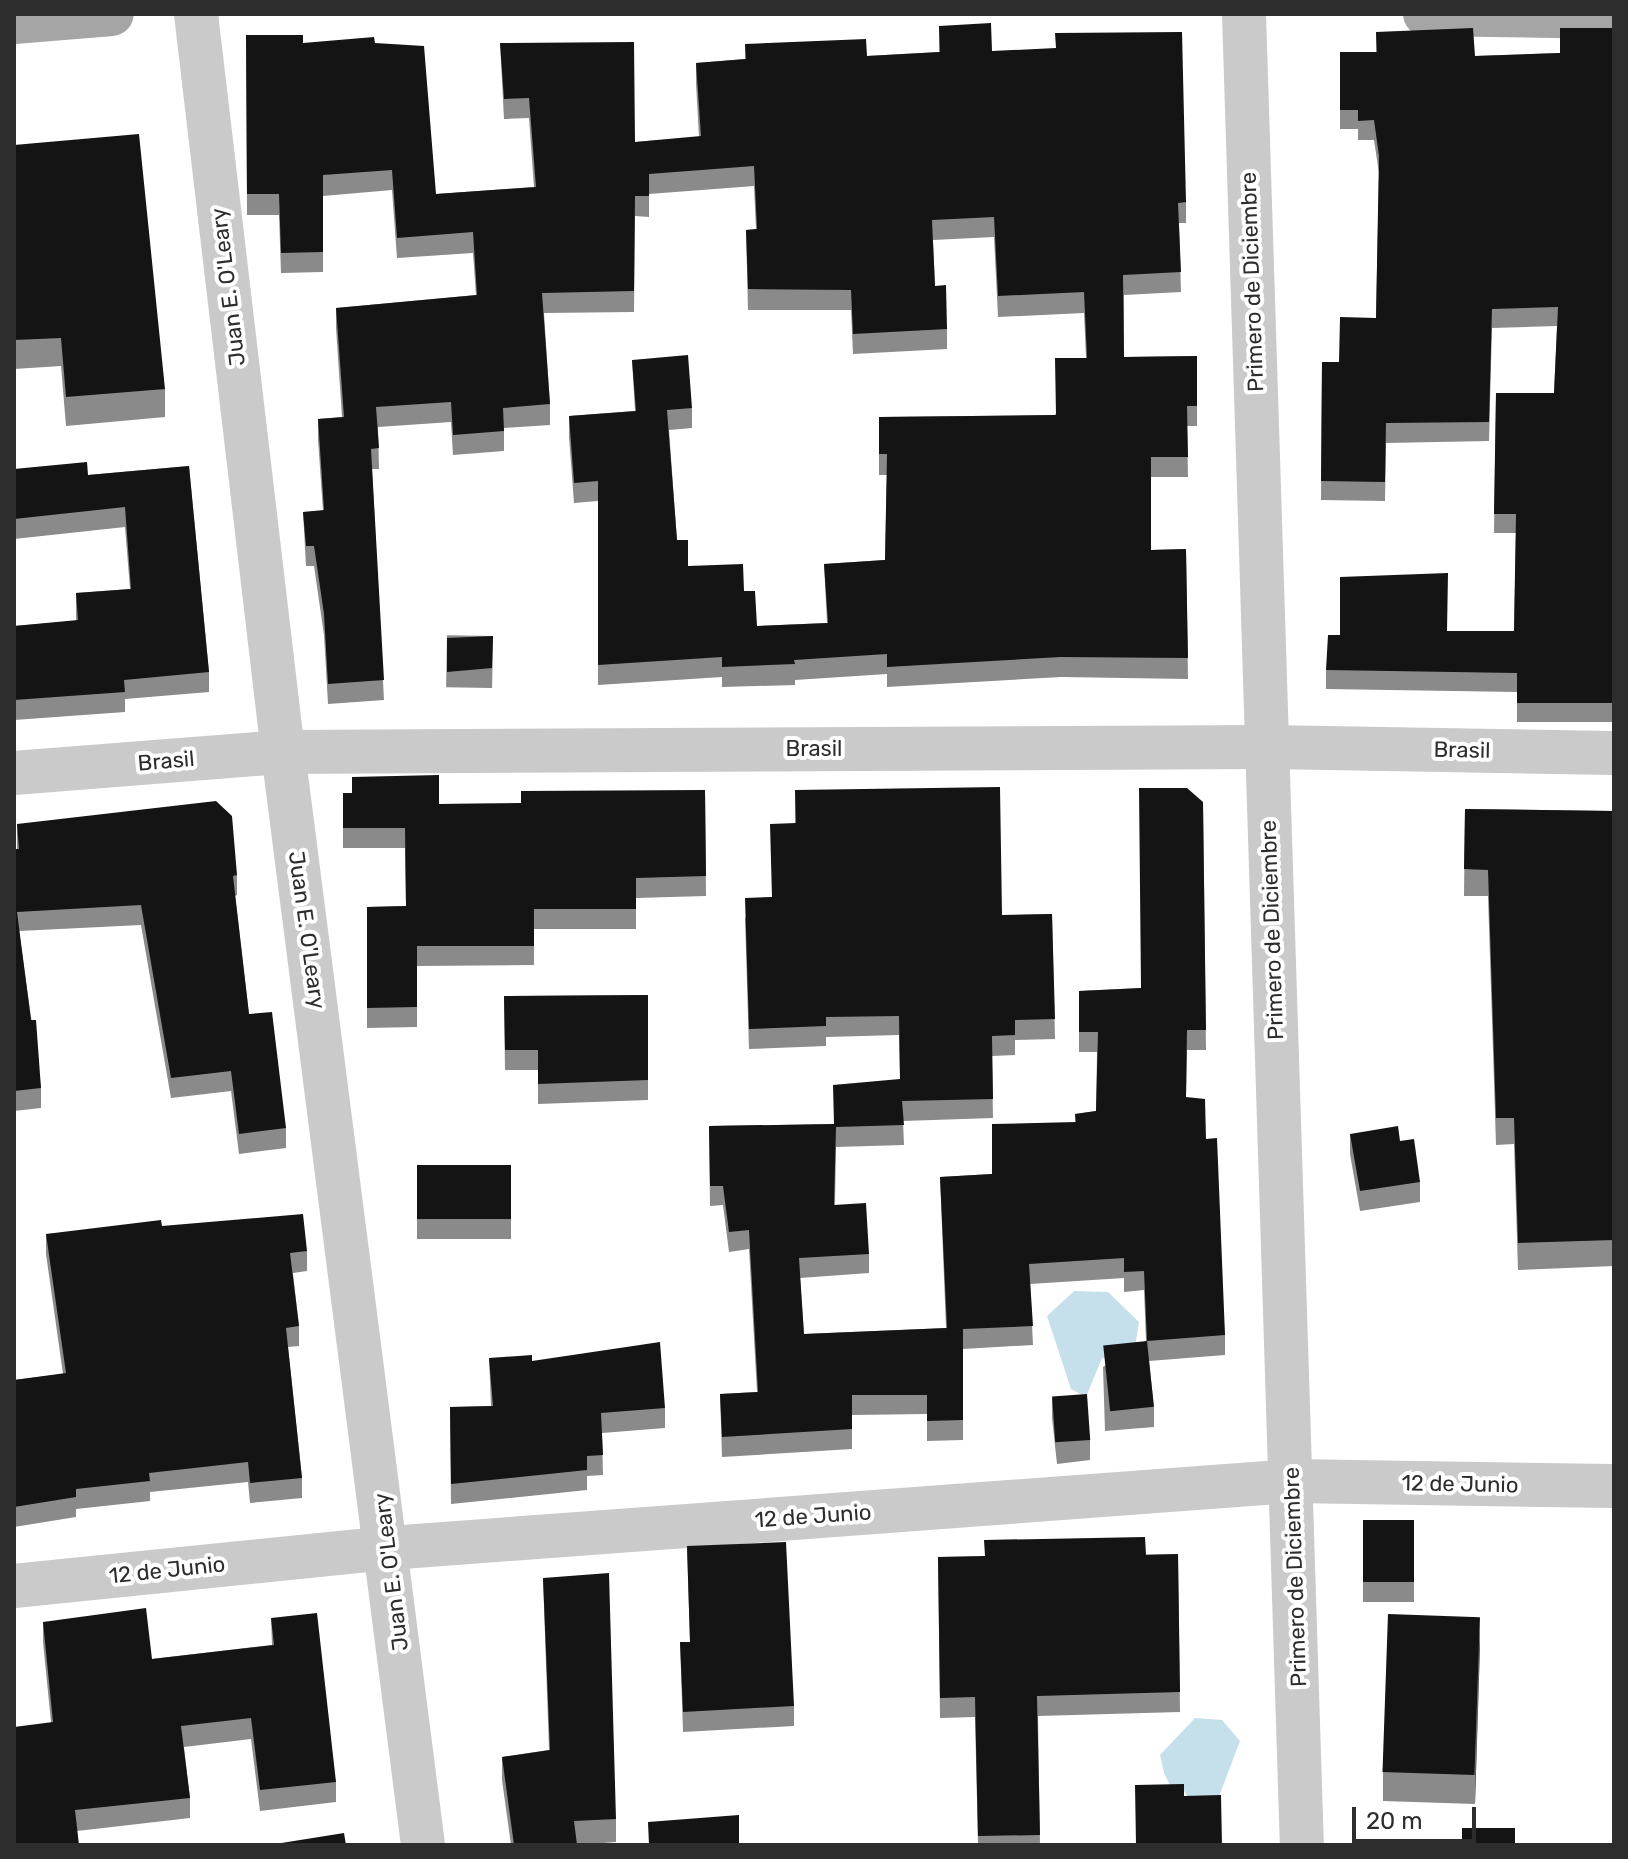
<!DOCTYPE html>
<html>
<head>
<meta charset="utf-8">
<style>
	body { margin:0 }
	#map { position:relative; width:1628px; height:1859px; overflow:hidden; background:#fff; font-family:Rubik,sans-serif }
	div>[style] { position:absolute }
	.water>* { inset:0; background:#c5dfeb }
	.minor>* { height:44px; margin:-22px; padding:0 22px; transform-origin:22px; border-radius:22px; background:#cacaca }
	.major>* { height:44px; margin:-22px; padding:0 22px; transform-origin:22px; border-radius:22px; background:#a5a5a5 }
	.wall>* { inset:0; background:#8a8a8a; transform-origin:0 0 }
	.shaded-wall>* { inset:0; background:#5a5a5a }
	.building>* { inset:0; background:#141414; transform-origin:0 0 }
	span { translate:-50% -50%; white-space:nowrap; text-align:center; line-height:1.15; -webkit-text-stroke:8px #fff; paint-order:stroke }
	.street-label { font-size:22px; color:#2d2d2d }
	.frame { position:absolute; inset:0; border:16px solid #2d2d2d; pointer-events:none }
	.scale { position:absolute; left:1352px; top:1807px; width:124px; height:36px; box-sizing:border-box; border:4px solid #2d2d2d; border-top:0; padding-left:10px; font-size:24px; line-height:28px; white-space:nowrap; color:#2d2d2d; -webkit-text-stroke:6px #fff; paint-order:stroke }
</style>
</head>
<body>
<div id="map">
	<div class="water">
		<i style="clip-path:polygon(1074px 1291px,1108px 1292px,1139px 1322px,1135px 1347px,1119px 1358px,1102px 1358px,1086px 1397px,1071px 1389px,1047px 1316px)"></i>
		<i style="clip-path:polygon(1195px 1718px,1222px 1720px,1240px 1741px,1218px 1799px,1189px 1799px,1183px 1789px,1171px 1787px,1164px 1773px,1160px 1755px)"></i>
	</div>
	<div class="minor">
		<i style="left:196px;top:14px;width:743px;rotate:83.28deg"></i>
		<i style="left:283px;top:752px;width:1102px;rotate:82.7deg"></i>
		<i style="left:1244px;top:14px;width:1832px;rotate:88.19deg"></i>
		<i style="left:14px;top:773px;width:270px;rotate:-4.5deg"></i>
		<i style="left:283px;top:752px;width:983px;rotate:-0.29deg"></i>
		<i style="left:1266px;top:747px;width:348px;rotate:1deg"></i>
		<i style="left:14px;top:1586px;width:377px;rotate:-5.8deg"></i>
		<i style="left:389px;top:1548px;width:905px;rotate:-4.24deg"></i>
		<i style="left:1292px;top:1481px;width:322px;rotate:0.9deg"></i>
	</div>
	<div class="major">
		<i style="left:1425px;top:14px;width:189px;rotate:0.9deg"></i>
		<i style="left:14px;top:22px;width:98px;rotate:-4.7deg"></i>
	</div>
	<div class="wall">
		<i style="clip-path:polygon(939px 26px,992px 51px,1186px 202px,1186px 223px,1179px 223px,1181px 292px,1124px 295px,1124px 357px,1197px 356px,1197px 426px,1187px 426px,1188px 477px,1151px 477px,1151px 550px,1186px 549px,1188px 679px,1061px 677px,887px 687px,887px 674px,795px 680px,795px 685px,722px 687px,722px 677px,598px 685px,598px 501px,574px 503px,569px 437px,569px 416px,635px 411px,632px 360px,692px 408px,692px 428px,669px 430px,677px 540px,688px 566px,744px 591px,757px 626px,827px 623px,824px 564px,885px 560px,887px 475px,879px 475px,879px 417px,1055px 415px,1086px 358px,1084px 313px,998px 317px,994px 237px,933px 240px,935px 286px,947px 329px,947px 349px,853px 354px,851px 310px,748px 310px,746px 230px,756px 229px,754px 186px,649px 194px,649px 217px,635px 216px,634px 312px,544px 313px,550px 404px,550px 425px,504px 428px,504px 451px,453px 455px,451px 422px,378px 427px,379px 469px,372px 469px,384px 700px,328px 704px,324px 635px,314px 566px,306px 566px,303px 512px,323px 511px,318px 439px,318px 419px,342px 417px,336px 328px,336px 308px,476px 295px,473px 253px,397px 258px,392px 190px,323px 196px,323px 272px,281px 273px,279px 215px,247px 215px,246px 35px,303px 43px,375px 43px,436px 194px,534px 187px,529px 118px,504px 119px,500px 43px,635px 142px,699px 137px,696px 83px,696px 63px,745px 59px,745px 44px,867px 56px,939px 52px)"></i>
		<i style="clip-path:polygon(1614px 28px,1614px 722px,1517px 722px,1517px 692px,1326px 689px,1326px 670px,1447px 631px,1514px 631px,1516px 533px,1494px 533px,1496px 393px,1554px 393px,1557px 326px,1492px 328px,1489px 441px,1386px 443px,1385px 501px,1321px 500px,1322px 362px,1339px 362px,1376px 318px,1379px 173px,1374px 140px,1358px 140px,1358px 129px,1340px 129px,1340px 52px,1376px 52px,1376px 32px,1475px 56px,1560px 53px)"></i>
		<i style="clip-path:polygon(14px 145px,165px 389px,165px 417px,66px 426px,61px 366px,14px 369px)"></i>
		<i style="clip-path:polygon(189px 466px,209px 672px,209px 692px,125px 699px,125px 712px,14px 720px,14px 626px,76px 621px,76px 593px,130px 589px,125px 527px,14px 539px,14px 469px,88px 475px)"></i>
		<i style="left:493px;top:636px;width:52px;height:46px;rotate:91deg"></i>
		<i style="clip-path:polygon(705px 790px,706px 896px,636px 898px,636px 929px,534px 929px,534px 965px,417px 966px,417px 1027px,367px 1028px,367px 907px,406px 906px,405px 848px,343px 848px,343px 793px,439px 804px,521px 803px)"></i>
		<i style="clip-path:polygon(795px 790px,1002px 915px,1052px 914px,1055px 1039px,1015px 1040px,1015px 1055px,992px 1056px,993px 1118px,903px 1121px,904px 1145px,836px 1147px,835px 1205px,869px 1254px,869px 1273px,800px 1278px,804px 1334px,946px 1328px,940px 1177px,992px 1174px,1075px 1122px,1075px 1114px,1096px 1111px,1097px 1052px,1079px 1052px,1079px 991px,1141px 988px,1203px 802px,1206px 1050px,1187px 1050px,1186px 1097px,1206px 1139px,1225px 1335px,1225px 1355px,1149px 1361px,1154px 1407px,1154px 1427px,1105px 1431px,1103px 1367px,1146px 1341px,1144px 1290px,1124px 1292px,1124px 1278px,1030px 1284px,1033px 1345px,963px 1349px,963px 1440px,927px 1441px,927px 1414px,852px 1415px,852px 1449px,722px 1457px,720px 1394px,757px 1392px,749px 1249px,729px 1252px,723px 1205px,710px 1206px,709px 1126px,834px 1124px,900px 1079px,899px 1035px,826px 1037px,826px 1046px,749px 1049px,745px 918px,772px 897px,795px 823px)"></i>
		<i style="clip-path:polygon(1465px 809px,1614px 811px,1614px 1266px,1518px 1270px,1514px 1144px,1496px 1145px,1488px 896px,1464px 896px)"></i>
		<i style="clip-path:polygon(17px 824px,237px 875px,237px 895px,235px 896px,249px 1014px,286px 1128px,286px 1148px,239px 1154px,231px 1091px,171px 1098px,141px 925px,19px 931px,41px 1088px,41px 1108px,14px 1111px,14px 849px,17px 849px)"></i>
		<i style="clip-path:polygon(648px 995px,648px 1100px,538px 1104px,538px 1070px,505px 1070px,504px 996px)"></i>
		<i style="clip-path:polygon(1350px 1134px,1400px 1141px,1420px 1182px,1420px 1202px,1360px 1211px,1350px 1154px)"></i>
		<i style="left:511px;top:1165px;width:74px;height:94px;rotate:90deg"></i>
		<i style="clip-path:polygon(162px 1226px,307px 1251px,307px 1271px,293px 1273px,299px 1326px,299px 1346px,288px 1347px,302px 1478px,302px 1498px,250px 1503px,248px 1482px,150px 1492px,150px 1501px,76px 1509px,76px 1517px,14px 1527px,14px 1380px,63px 1374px,46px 1254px,46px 1234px)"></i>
		<i style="clip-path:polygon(489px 1358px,532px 1361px,665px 1408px,665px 1428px,602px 1433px,603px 1475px,587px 1476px,587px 1490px,451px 1504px,450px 1407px,491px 1406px)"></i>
		<i style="clip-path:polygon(1052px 1398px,1090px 1440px,1090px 1460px,1057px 1464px,1052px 1418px)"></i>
		<i style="left:1363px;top:1520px;width:51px;height:82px"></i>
		<i style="clip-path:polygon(687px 1546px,794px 1706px,794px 1726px,683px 1732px,680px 1642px,690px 1642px)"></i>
		<i style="clip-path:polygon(1178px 1554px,1180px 1712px,1038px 1716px,1040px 1845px,978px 1845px,975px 1717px,940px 1718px,938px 1557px)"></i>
		<i style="clip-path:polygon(543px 1578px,616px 1819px,616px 1842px,577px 1845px,511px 1845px,502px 1780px,502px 1757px,549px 1750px)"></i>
		<i style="clip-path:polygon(271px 1618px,336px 1782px,336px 1802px,260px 1811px,251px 1739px,184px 1747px,190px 1798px,190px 1818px,77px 1831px,51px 1722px,43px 1642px,43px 1622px,152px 1659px,272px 1645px)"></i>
		<i style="clip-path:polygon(1480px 1646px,1475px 1804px,1383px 1801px,1383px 1772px)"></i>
	</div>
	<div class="shaded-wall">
		<i style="clip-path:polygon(1480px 1617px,1480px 1646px,1475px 1804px,1475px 1775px)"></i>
	</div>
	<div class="building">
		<i style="clip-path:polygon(991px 23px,992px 51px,1056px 48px,1055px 33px,1182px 32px,1186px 202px,1178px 203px,1181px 272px,1123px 275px,1124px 357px,1197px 356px,1197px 406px,1187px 406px,1188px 457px,1151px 457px,1151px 550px,1186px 549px,1188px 658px,1061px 657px,887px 667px,887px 654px,794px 660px,795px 664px,722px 667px,722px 657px,598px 665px,598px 481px,574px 483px,569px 416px,636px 411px,632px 360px,688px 355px,692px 408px,667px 410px,677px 540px,688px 540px,688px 566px,743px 564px,744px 591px,755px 591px,757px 626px,828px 623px,824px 564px,885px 560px,887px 454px,879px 454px,879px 417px,1056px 415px,1055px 358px,1087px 358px,1084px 292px,998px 296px,994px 217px,932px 220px,935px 286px,946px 285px,947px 329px,853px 334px,851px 290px,748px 289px,746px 230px,757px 229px,754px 166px,649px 174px,649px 196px,635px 196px,634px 291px,542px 293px,550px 404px,503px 408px,504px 431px,453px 435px,451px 402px,376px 407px,379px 448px,371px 449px,384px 680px,328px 684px,324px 614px,314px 546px,306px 546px,303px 512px,324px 510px,318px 419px,344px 417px,336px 308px,477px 295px,473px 232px,397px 238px,392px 170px,323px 175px,323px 252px,281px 253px,279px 194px,247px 194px,246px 35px,303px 35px,303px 43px,374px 37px,375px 43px,424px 46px,436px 194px,536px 187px,529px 98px,504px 99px,500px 43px,634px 42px,635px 142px,701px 136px,696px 63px,746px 59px,745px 44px,866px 39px,867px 56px,940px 52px,939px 26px)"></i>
		<i style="clip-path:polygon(1473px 28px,1475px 56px,1560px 53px,1560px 28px,1614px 28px,1614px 703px,1517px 703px,1517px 673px,1326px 670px,1328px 635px,1340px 635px,1340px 577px,1448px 573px,1447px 631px,1514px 631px,1516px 514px,1494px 514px,1496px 393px,1554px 393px,1558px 307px,1492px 309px,1489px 422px,1386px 423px,1385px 482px,1321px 481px,1322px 362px,1339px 362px,1340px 317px,1376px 318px,1379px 156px,1374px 120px,1358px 121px,1358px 110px,1340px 110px,1340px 52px,1377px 52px,1376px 32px)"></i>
		<i style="clip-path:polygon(139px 134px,165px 389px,66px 397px,61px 338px,14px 340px,14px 145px)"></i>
		<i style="clip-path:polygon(87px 462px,88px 475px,189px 466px,209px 672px,124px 680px,125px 692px,14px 700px,14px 626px,78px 620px,76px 593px,131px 589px,125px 507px,14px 519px,14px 469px)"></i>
		<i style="clip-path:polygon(493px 636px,492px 668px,447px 672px,447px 638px)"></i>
		<i style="clip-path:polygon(439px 775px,439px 804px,521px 803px,521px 791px,705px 790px,706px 876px,636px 878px,636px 909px,534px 909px,534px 946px,417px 946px,417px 1007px,367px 1008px,367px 907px,406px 906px,405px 828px,343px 828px,343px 793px,352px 793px,352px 777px)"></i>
		<i style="clip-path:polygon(1000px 787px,1002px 915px,1052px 914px,1055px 1019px,1015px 1020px,1015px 1035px,992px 1036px,993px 1099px,902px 1101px,904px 1125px,836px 1127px,834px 1205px,866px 1203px,869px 1254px,799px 1258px,804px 1334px,947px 1328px,940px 1177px,992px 1174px,992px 1124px,1076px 1122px,1075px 1114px,1096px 1111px,1098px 1032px,1079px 1032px,1079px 991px,1141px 988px,1139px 788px,1187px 788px,1203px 802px,1206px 1030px,1187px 1030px,1186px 1097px,1205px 1099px,1206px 1139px,1217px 1138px,1225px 1335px,1147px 1341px,1144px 1271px,1124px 1272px,1124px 1258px,1029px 1264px,1033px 1326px,963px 1329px,963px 1420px,927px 1421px,927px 1395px,852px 1395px,852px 1429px,722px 1437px,720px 1394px,758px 1392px,749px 1230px,729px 1232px,723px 1186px,710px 1186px,709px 1126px,834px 1124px,833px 1085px,900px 1079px,899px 1016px,826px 1017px,826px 1026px,749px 1029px,745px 898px,772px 897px,770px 824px,796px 823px,795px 790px)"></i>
		<i style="clip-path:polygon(216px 801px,232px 816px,237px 875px,233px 876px,249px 1014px,272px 1012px,286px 1128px,239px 1134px,231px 1071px,171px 1078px,141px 905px,17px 912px,31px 1020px,36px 1020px,41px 1088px,14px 1091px,14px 849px,19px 849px,17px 824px)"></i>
		<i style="clip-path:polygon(1465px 809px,1614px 811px,1614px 1240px,1518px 1243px,1514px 1118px,1496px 1118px,1488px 870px,1464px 869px)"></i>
		<i style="clip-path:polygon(648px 995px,648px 1080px,538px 1084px,538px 1050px,505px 1050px,504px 996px)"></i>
		<i style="clip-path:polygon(1398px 1126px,1400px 1141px,1414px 1139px,1420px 1182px,1360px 1191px,1350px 1134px)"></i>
		<i style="left:511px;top:1165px;width:54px;height:94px;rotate:90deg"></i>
		<i style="clip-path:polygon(303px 1214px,307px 1251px,290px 1253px,299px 1326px,286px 1328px,302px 1478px,250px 1483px,248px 1462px,149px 1473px,150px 1481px,76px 1489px,76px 1497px,14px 1507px,14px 1380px,66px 1373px,46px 1234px,161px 1220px,162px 1226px)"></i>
		<i style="left:1147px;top:1341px;width:66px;height:44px;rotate:84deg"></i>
		<i style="clip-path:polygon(660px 1342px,665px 1408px,601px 1413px,603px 1455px,587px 1456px,587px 1470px,451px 1484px,450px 1407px,493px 1406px,489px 1358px,532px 1355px,532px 1361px)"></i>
		<i style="left:1087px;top:1394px;width:46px;height:35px;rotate:86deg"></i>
		<i style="left:1363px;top:1520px;width:51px;height:62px"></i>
		<i style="clip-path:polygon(1145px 1537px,1146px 1555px,1178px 1554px,1180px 1692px,1037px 1696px,1040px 1835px,978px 1836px,975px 1697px,940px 1698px,938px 1557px,985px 1556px,984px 1540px)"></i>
		<i style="clip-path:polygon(786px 1542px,794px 1706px,683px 1712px,680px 1642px,690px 1642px,687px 1546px)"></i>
		<i style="clip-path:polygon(609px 1573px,616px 1819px,574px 1821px,577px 1845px,514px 1845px,502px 1757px,550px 1750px,543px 1578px)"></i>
		<i style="clip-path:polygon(146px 1608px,152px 1659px,274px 1645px,271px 1618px,317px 1613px,336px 1782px,260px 1790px,251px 1718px,181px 1726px,190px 1798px,75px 1810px,79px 1845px,14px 1845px,14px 1727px,53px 1722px,43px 1622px)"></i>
		<i style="left:1388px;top:1614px;width:92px;height:158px;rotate:2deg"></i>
		<i style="clip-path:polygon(1184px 1784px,1184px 1796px,1221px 1795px,1222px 1845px,1136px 1845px,1135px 1785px)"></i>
		<i style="clip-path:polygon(739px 1815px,739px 1845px,649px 1845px,648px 1822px)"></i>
		<i style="left:1462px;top:1828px;width:53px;height:17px"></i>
		<i style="clip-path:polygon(344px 1833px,346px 1845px,269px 1845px)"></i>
	</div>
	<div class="street-label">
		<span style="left:1252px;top:282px;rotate:-92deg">Primero de Diciembre</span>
		<span style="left:228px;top:287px;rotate:-97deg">Juan E. O'Leary</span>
		<span style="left:814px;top:749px">Brasil</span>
		<span style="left:1462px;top:750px;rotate:1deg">Brasil</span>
		<span style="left:166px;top:761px;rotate:-5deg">Brasil</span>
		<span style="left:307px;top:930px;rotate:82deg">Juan E. O'Leary</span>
		<span style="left:1272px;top:930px;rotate:-92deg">Primero de Diciembre</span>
		<span style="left:1460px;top:1484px;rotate:1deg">12 de Junio</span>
		<span style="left:813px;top:1516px;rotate:-4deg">12 de Junio</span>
		<span style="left:167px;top:1570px;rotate:-6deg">12 de Junio</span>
		<span style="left:391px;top:1572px;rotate:-97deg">Juan E. O'Leary</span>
		<span style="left:1295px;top:1577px;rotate:-92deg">Primero de Diciembre</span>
	</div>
	<div class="frame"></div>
	<div class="scale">20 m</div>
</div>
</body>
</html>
